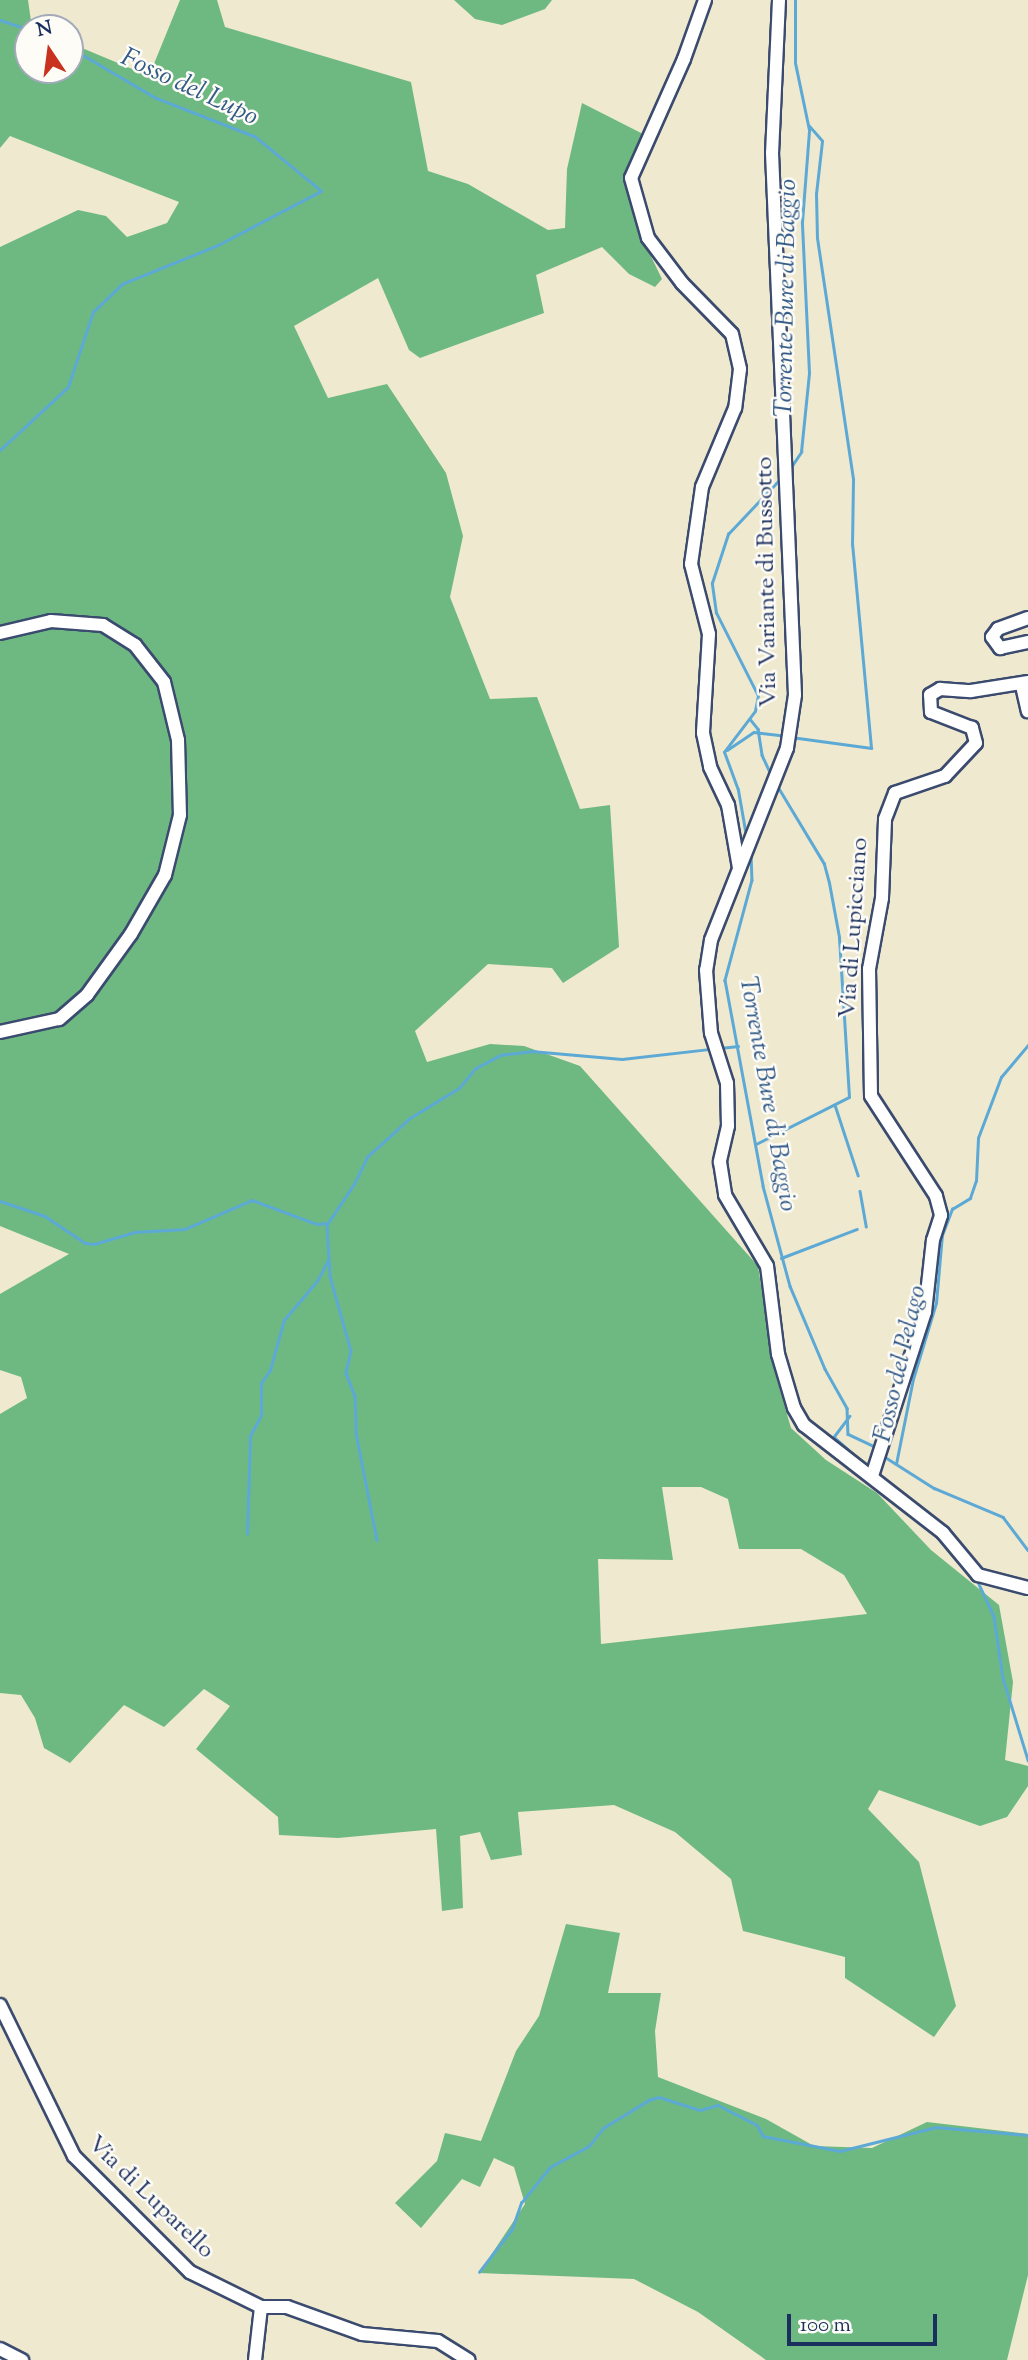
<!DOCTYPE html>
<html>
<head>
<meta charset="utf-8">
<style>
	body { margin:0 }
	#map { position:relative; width:1028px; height:2360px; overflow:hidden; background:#efe9cf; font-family:"Sorts Mill Goudy",serif }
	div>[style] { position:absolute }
	.forest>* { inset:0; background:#6eb982 }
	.stream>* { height:2.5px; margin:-1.25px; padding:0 1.25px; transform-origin:1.25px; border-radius:1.25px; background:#5da9d6 }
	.roads { filter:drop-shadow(2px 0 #3b4b6f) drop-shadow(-2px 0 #3b4b6f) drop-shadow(0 2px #3b4b6f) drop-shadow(0 -2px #3b4b6f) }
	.minor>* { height:12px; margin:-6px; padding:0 6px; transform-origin:6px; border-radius:6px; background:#fff }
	span { translate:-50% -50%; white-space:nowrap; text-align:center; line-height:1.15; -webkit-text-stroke:5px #fdfcf7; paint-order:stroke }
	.street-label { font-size:24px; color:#1b2f5e }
	.water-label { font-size:26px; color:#325a88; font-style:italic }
	.north { position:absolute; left:14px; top:14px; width:70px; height:70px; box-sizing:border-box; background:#fdfcf7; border:2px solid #a3aaba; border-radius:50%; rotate:347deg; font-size:19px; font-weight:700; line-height:28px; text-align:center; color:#1b2f5e }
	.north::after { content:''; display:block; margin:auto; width:24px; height:32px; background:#c8321e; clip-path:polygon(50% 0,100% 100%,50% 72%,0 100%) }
	.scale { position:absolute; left:787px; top:2314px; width:150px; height:32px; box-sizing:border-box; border:4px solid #1b2f5e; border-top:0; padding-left:9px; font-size:21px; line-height:24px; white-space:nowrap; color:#1b2f5e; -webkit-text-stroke:5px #fdfcf7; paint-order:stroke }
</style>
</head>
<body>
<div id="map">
	<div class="forest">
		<i style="clip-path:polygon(evenodd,0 0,28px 0,32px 28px,28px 28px,28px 70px,70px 70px,70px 43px,149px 76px,180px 0,217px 0,225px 27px,411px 82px,428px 171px,468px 184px,548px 230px,565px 228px,567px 169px,582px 103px,645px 135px,625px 181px,644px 242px,662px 279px,655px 287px,629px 274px,602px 247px,536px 275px,544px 313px,420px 358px,409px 350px,378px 278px,294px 326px,328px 398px,387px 384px,446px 473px,463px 536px,450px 597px,490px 699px,537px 697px,580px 809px,610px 805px,619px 947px,563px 983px,552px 968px,488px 964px,415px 1031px,427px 1062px,490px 1044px,524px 1046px,580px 1066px,758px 1266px,775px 1373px,791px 1428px,826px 1460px,877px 1493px,931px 1550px,999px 1605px,1013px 1682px,1005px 1760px,1028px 1766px,1028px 1786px,1007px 1817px,980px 1826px,879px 1790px,868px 1809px,919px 1862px,956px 2006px,934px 2037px,845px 1978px,845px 1957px,743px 1931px,731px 1879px,675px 1832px,614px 1805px,518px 1812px,522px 1855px,491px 1860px,480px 1832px,460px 1836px,463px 1908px,442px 1911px,436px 1829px,338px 1838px,279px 1835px,278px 1817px,196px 1749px,230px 1706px,204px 1689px,164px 1727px,124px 1705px,70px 1763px,44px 1748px,35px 1718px,21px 1695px,0 1693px,0 1414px,27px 1398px,21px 1377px,0 1370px,0 1294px,69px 1254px,0 1226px,0 247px,78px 210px,106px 216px,127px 237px,167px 223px,179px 202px,10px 136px,0 148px,0 0,662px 1487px,701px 1487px,728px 1499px,739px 1549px,801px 1549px,844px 1575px,867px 1614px,601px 1644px,598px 1559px,673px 1560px,662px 1487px)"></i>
		<i style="clip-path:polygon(454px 0,552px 0,545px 9px,502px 25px,475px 19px)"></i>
		<i style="clip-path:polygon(566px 1924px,620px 1933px,608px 1993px,661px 1993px,655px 2031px,658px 2077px,766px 2119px,814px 2146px,872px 2148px,927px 2122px,1028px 2134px,1028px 2275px,1007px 2360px,766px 2360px,698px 2312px,634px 2279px,479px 2273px,525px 2204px,514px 2167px,494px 2158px,480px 2187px,462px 2179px,421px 2228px,395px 2203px,437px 2161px,445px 2133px,481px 2141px,516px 2051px,539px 2016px)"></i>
	</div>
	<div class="stream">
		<i style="left:0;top:20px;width:29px;rotate:18deg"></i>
		<i style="left:0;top:450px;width:93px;rotate:-42.8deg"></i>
		<i style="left:68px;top:387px;width:79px;rotate:-71.6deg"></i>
		<i style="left:93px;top:312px;width:40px;rotate:-44deg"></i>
		<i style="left:122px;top:284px;width:104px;rotate:-22.1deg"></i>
		<i style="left:218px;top:245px;width:116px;rotate:-27.7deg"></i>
		<i style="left:321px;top:191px;width:85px;rotate:-140.7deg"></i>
		<i style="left:255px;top:137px;width:107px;rotate:-158.7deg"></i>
		<i style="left:155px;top:98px;width:99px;rotate:-149.5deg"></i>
		<i style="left:789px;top:470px;width:22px;rotate:-56deg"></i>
		<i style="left:801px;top:452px;width:79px;rotate:-84.2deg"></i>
		<i style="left:809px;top:373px;width:151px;rotate:-92.7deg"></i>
		<i style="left:802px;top:222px;width:92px;rotate:-85.6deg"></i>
		<i style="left:809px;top:130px;width:68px;rotate:-101.8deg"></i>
		<i style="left:795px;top:63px;width:63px;rotate:-90deg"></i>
		<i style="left:750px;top:719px;width:13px;rotate:51deg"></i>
		<i style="left:758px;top:729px;width:26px;rotate:81deg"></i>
		<i style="left:762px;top:755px;width:21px;rotate:65deg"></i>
		<i style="left:791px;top:737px;width:81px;rotate:7.8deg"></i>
		<i style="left:871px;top:748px;width:204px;rotate:-95.3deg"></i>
		<i style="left:852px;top:545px;width:66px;rotate:-89.1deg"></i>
		<i style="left:853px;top:479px;width:244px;rotate:-98.5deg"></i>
		<i style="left:817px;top:238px;width:44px;rotate:-91.3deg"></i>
		<i style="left:816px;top:194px;width:53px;rotate:-83.5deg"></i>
		<i style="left:822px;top:141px;width:20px;rotate:-131deg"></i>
		<i style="left:727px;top:750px;width:32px;rotate:-34deg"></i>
		<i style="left:754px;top:732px;width:31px;rotate:7deg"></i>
		<i style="left:746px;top:836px;width:47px;rotate:-99.9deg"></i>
		<i style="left:738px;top:790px;width:40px;rotate:-110.2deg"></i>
		<i style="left:724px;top:752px;width:51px;rotate:-52.9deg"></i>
		<i style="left:755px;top:711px;width:15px;rotate:-79deg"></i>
		<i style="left:758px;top:696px;width:93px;rotate:-116.8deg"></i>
		<i style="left:716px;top:613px;width:30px;rotate:-98deg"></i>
		<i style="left:712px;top:583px;width:52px;rotate:-71.9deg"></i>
		<i style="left:728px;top:534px;width:79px;rotate:-46.5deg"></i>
		<i style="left:751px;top:853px;width:27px;rotate:88deg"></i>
		<i style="left:752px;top:880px;width:104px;rotate:105.1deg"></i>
		<i style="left:725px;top:980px;width:209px;rotate:79.5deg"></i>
		<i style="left:763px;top:1186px;width:104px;rotate:74.9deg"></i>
		<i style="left:790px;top:1286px;width:90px;rotate:67.1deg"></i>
		<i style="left:825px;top:1369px;width:45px;rotate:60.6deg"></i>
		<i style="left:847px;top:1408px;width:26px;rotate:88deg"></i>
		<i style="left:848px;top:1434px;width:31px;rotate:25deg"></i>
		<i style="left:720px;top:1048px;width:18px;rotate:-6deg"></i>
		<i style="left:835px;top:1105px;width:74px;rotate:71.8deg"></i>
		<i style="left:756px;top:1144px;width:104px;rotate:-26.8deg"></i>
		<i style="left:849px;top:1097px;width:160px;rotate:-93.6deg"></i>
		<i style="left:839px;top:937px;width:55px;rotate:-100.5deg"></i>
		<i style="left:829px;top:883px;width:20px;rotate:-105deg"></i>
		<i style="left:824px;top:864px;width:91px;rotate:-121.1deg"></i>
		<i style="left:860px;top:1191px;width:36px;rotate:80deg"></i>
		<i style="left:0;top:1201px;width:47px;rotate:18.4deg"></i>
		<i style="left:45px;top:1216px;width:48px;rotate:34deg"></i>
		<i style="left:85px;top:1243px;width:9px;rotate:6deg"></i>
		<i style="left:94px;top:1244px;width:43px;rotate:-16.3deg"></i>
		<i style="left:135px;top:1232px;width:50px;rotate:-3.4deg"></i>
		<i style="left:185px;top:1229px;width:73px;rotate:-23.4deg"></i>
		<i style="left:252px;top:1200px;width:69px;rotate:20.3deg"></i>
		<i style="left:317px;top:1224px;width:11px;rotate:-5deg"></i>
		<i style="left:328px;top:1223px;width:47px;rotate:-56.3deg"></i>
		<i style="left:354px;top:1184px;width:30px;rotate:-64deg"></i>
		<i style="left:367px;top:1157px;width:58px;rotate:-42.2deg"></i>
		<i style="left:410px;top:1118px;width:57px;rotate:-31.5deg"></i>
		<i style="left:459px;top:1088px;width:26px;rotate:-50deg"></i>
		<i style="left:476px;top:1068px;width:27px;rotate:-28deg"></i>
		<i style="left:500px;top:1055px;width:31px;rotate:-7deg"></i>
		<i style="left:531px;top:1051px;width:91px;rotate:5deg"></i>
		<i style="left:622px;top:1059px;width:89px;rotate:-6.5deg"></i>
		<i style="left:327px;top:1224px;width:52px;rotate:86.7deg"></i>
		<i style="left:330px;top:1276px;width:78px;rotate:74.4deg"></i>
		<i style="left:351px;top:1351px;width:23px;rotate:103deg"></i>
		<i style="left:346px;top:1373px;width:25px;rotate:69deg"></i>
		<i style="left:355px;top:1396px;width:37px;rotate:88deg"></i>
		<i style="left:356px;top:1433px;width:109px;rotate:78.9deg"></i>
		<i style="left:781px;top:1258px;width:81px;rotate:-20.9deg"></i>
		<i style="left:850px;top:1416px;width:26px;rotate:127deg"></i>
		<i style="left:834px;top:1437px;width:43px;rotate:41.2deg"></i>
		<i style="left:882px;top:1455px;width:62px;rotate:32.4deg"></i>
		<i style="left:934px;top:1488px;width:75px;rotate:22.8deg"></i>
		<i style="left:1003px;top:1517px;width:41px;rotate:52.9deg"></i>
		<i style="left:896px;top:1464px;width:87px;rotate:-78.7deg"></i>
		<i style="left:913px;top:1379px;width:79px;rotate:-73.2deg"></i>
		<i style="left:936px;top:1303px;width:68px;rotate:-85deg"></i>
		<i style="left:942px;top:1235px;width:28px;rotate:-69deg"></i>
		<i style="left:952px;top:1209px;width:21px;rotate:-31deg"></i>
		<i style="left:970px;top:1198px;width:18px;rotate:-71deg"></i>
		<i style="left:976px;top:1181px;width:43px;rotate:-87.3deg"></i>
		<i style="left:978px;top:1138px;width:65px;rotate:-69.3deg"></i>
		<i style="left:1001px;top:1077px;width:42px;rotate:-49.8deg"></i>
		<i style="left:881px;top:1476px;width:70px;rotate:38.7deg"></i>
		<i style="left:247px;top:1534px;width:98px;rotate:-88.2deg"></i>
		<i style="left:250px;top:1436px;width:24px;rotate:-62deg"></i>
		<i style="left:261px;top:1415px;width:32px;rotate:-90deg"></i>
		<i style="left:261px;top:1383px;width:16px;rotate:-55deg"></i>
		<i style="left:270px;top:1370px;width:52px;rotate:-74.4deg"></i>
		<i style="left:284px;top:1320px;width:51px;rotate:-49.8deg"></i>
		<i style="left:317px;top:1281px;width:24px;rotate:-62deg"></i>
		<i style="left:978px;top:1582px;width:38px;rotate:65deg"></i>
		<i style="left:994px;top:1617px;width:62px;rotate:81.6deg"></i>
		<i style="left:1003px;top:1678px;width:86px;rotate:73deg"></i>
		<i style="left:479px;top:2272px;width:54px;rotate:-52.5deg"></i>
		<i style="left:512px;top:2229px;width:28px;rotate:-71deg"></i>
		<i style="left:521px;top:2203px;width:46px;rotate:-51.1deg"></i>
		<i style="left:550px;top:2167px;width:44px;rotate:-28.3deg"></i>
		<i style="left:589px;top:2146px;width:23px;rotate:-52deg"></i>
		<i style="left:603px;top:2128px;width:54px;rotate:-31.3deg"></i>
		<i style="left:649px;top:2100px;width:10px;rotate:-17deg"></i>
		<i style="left:659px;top:2097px;width:43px;rotate:17.6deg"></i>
		<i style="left:700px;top:2110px;width:19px;rotate:-16deg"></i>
		<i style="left:718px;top:2105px;width:44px;rotate:27.1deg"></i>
		<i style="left:757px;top:2125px;width:13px;rotate:61deg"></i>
		<i style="left:763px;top:2136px;width:78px;rotate:11deg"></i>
		<i style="left:840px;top:2151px;width:99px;rotate:-14deg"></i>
		<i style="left:936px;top:2127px;width:92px;rotate:5deg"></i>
	</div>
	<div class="roads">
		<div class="minor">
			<i style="left:705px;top:0;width:63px;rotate:109.6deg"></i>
			<i style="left:684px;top:59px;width:130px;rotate:114deg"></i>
			<i style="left:631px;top:178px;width:62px;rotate:74.2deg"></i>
			<i style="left:648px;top:238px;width:56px;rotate:52.9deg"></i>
			<i style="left:682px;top:283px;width:71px;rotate:45.6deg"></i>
			<i style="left:732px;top:334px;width:36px;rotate:77deg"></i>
			<i style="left:740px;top:369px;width:39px;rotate:97deg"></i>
			<i style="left:735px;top:408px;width:86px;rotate:112.7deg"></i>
			<i style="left:702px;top:487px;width:78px;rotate:98.1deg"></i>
			<i style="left:691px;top:564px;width:72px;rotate:75.6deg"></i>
			<i style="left:709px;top:634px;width:99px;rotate:93.5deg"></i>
			<i style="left:703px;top:733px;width:35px;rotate:78deg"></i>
			<i style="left:710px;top:767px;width:42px;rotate:64.7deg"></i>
			<i style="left:728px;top:805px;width:64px;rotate:80.1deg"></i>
			<i style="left:779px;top:0;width:153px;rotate:92.6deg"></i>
			<i style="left:772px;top:153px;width:542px;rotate:87.57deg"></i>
			<i style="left:795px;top:695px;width:54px;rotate:98.6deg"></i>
			<i style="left:787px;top:748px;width:206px;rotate:111.6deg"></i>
			<i style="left:711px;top:940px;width:30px;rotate:99deg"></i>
			<i style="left:706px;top:970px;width:63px;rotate:85.5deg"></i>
			<i style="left:711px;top:1033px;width:52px;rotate:72.3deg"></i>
			<i style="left:727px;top:1083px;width:43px;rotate:88.7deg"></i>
			<i style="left:728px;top:1126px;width:37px;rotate:103deg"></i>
			<i style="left:720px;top:1162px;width:33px;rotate:81deg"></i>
			<i style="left:725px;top:1195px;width:82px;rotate:59.4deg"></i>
			<i style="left:767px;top:1266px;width:89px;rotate:82.9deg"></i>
			<i style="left:778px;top:1354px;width:56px;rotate:73.5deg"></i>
			<i style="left:794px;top:1408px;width:20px;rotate:60deg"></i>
			<i style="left:804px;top:1425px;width:176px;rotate:37.8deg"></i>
			<i style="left:943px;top:1533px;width:55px;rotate:50.2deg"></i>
			<i style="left:978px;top:1575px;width:52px;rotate:14.6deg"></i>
			<i style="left:1028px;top:618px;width:32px;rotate:160deg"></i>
			<i style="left:998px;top:629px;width:10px;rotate:127deg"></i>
			<i style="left:992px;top:637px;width:14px;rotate:54deg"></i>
			<i style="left:1000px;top:648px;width:29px;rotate:-12deg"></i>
			<i style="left:0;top:633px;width:52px;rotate:-13.2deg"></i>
			<i style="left:51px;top:621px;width:52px;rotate:4.4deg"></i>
			<i style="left:103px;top:625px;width:38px;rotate:32deg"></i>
			<i style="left:135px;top:645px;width:47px;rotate:51.9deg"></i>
			<i style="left:164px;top:682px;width:60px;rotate:76.4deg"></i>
			<i style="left:178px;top:740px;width:75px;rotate:88.5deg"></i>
			<i style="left:180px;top:815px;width:62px;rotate:104deg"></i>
			<i style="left:165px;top:875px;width:68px;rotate:120deg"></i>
			<i style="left:131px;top:934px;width:75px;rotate:125.8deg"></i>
			<i style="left:87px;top:995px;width:37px;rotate:139deg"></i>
			<i style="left:59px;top:1019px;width:60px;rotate:167.6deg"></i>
			<i style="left:1022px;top:686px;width:26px;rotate:77deg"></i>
			<i style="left:872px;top:1476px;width:172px;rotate:-72.1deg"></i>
			<i style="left:925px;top:1312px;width:72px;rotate:-83.7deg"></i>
			<i style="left:933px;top:1240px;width:26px;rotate:-72deg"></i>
			<i style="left:941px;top:1215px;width:20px;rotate:-105deg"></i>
			<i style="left:936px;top:1196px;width:119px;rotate:-123deg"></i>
			<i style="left:871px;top:1096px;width:127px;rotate:-90.9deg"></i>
			<i style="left:869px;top:969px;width:72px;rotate:-79.6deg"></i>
			<i style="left:882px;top:898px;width:79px;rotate:-87.8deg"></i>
			<i style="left:885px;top:819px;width:28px;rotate:-69deg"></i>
			<i style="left:895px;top:793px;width:53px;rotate:-18.8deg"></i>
			<i style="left:945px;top:776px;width:45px;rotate:-46.8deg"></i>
			<i style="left:976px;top:743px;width:16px;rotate:-105deg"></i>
			<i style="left:972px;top:728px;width:44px;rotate:-158.7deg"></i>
			<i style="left:931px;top:712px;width:17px;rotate:-93deg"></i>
			<i style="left:930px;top:695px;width:12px;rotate:-31deg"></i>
			<i style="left:940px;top:689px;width:31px;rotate:4deg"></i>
			<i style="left:971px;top:691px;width:58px;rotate:-9deg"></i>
			<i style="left:0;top:2005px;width:168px;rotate:63.9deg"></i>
			<i style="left:74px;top:2156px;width:164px;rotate:45deg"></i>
			<i style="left:190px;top:2272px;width:79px;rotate:26.2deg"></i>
			<i style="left:261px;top:2307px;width:26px"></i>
			<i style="left:287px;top:2307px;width:80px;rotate:19.8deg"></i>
			<i style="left:362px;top:2334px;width:76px;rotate:5.3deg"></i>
			<i style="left:438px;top:2341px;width:36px;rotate:32deg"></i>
			<i style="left:0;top:2349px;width:25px;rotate:27deg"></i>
			<i style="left:255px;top:2360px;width:53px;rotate:-83.5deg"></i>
		</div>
	</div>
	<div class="street-label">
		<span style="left:768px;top:582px;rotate:-91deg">Via Variante di Bussotto</span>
		<span style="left:855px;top:928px;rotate:-86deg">Via di Lupicciano</span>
		<span style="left:150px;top:2198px;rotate:44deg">Via di Luparello</span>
	</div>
	<div class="water-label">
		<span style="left:189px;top:88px;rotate:25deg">Fosso del Lupo</span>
		<span style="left:787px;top:298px;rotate:-89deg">Torrente Bure di Baggio</span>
		<span style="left:767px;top:1094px;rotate:80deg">Torrente Bure di Baggio</span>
		<span style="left:901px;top:1364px;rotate:-77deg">Fosso del Pelago</span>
	</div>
	<div class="north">N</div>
	<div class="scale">100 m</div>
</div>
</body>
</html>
